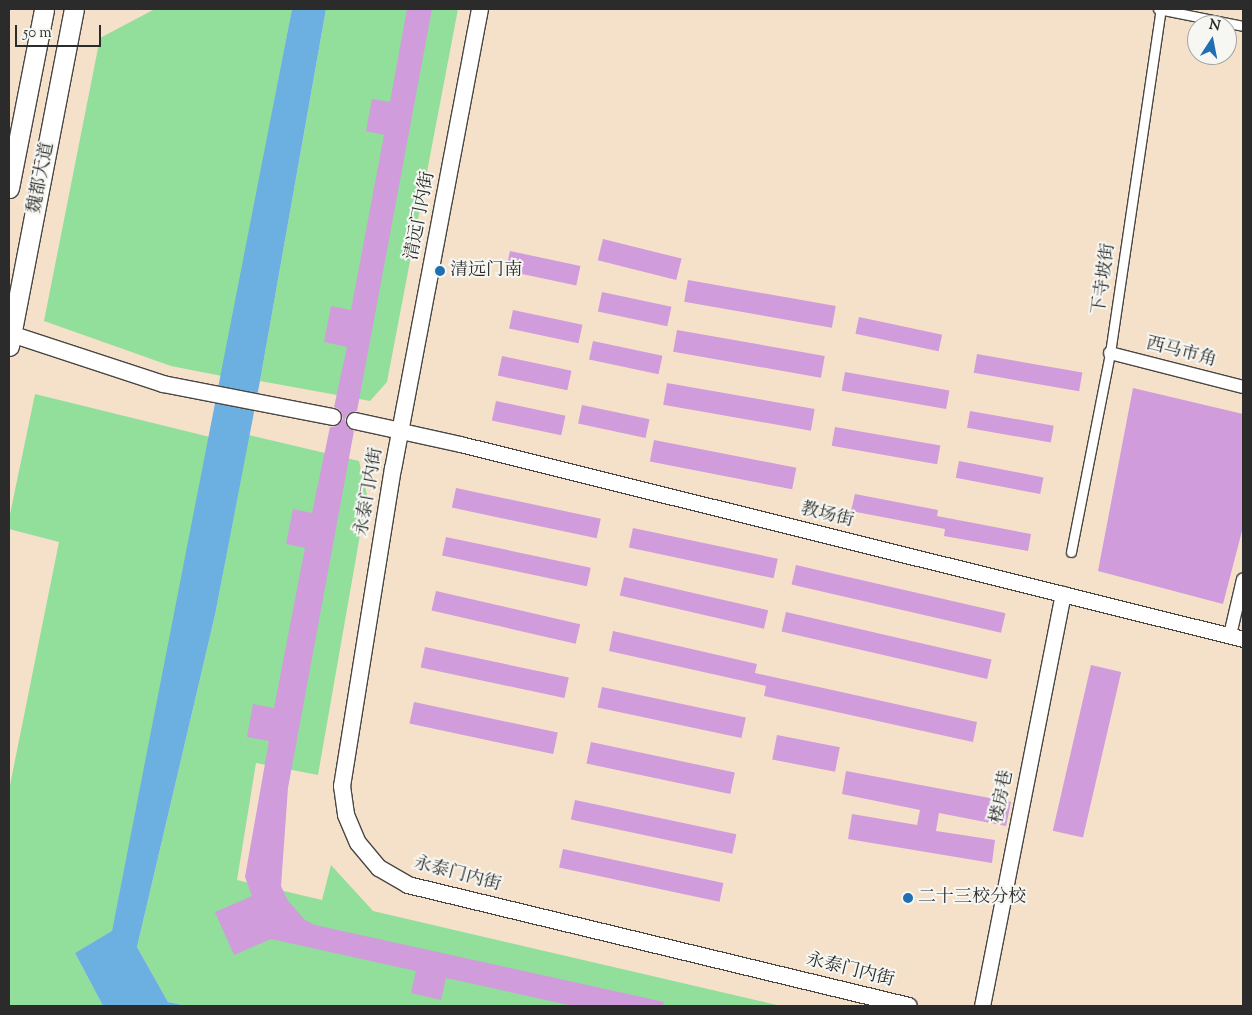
<!DOCTYPE html>
<html>
<head>
<meta charset="utf-8">
<style>
	body { margin:0 }
	#map { position:relative; width:1252px; height:1015px; overflow:hidden; background:#f5e1ca; font-family:"Sorts Mill Goudy","Noto Serif SC",serif }
	div>[style] { position:absolute }
	.green>* { inset:0; background:#92de9b }
	.water>* { inset:0; background:#6cb0e1 }
	.building>* { inset:0; background:#d09cdc; transform-origin:0 0 }
	.roads { filter:drop-shadow(1px 0 #494643) drop-shadow(-1px 0 #494643) drop-shadow(0 1px #494643) drop-shadow(0 -1px #494643) }
	.pedestrian>* { height:9px; margin:-4.5px; padding:0 4.5px; transform-origin:4.5px; border-radius:4.5px; background:#fff }
	.minor>* { height:12px; margin:-6px; padding:0 6px; transform-origin:6px; border-radius:6px; background:#fff }
	.tertiary>* { height:15px; margin:-7.5px; padding:0 7.5px; transform-origin:7.5px; border-radius:7.5px; background:#fff }
	.secondary>* { height:16px; margin:-8px; padding:0 8px; transform-origin:8px; border-radius:8px; background:#fff }
	.primary>* { height:19px; margin:-9.5px; padding:0 9.5px; transform-origin:9.5px; border-radius:9.5px; background:#fff }
	.dots>* { width:14px; height:14px; translate:-50% -50%; box-sizing:border-box; border:2px solid #f6f6f2; border-radius:50% }
	span { translate:-50% -50%; white-space:nowrap; text-align:center; line-height:1.15; -webkit-text-stroke:4px #f6f6f2; paint-order:stroke }
	.street-label { font-size:18px; color:#2b2b2b }
	.poi-label { font-size:18px; color:#2b2b2b }
	.left { translate:0 -50%; text-align:left }
	.frame { position:absolute; inset:0; border:10px solid #2b2b2b; pointer-events:none }
	.north { position:absolute; left:1187px; top:15px; width:50px; height:50px; box-sizing:border-box; background:#f6f6f2; border:1px solid #a5a5a2; border-radius:50%; rotate:11deg; font-size:14px; font-weight:700; line-height:20px; text-align:center; color:#2b2b2b }
	.north::after { content:''; display:block; margin:auto; width:18px; height:22px; background:#1f6fb2; clip-path:polygon(50% 0,100% 100%,50% 72%,0 100%) }
	.scale { position:absolute; left:15px; top:25px; width:86px; height:22px; box-sizing:border-box; border:2px solid #2b2b2b; border-top:0; padding-left:6px; font-size:15px; line-height:18px; white-space:nowrap; color:#2b2b2b; -webkit-text-stroke:4px #f6f6f2; paint-order:stroke }
</style>
</head>
<body>
<div id="map">
	<div class="green">
		<i style="clip-path:polygon(155px 9px,292px 9px,222px 376px,171px 366px,44px 321px,100px 38px)"></i>
		<i style="clip-path:polygon(326px 9px,458px 9px,387px 382px,370px 401px,260px 381px)"></i>
		<i style="clip-path:polygon(35px 394px,210px 437px,112px 932px,75px 953px,103px 1006px,9px 1006px,9px 790px,59px 542px,9px 529px,9px 519px)"></i>
		<i style="clip-path:polygon(249px 435px,359px 461px,367px 495px,318px 775px,256px 763px,237px 880px,322px 900px,331px 865px,373px 911px,781px 1006px,187px 1006px,168px 1002px,137px 947px,215px 615px)"></i>
	</div>
	<div class="water">
		<i style="clip-path:polygon(292px 9px,326px 9px,260px 381px,215px 615px,137px 947px,168px 1002px,187px 1006px,103px 1006px,75px 953px,112px 931px)"></i>
	</div>
	<div class="building">
		<i style="clip-path:polygon(407px 9px,432px 9px,357px 411px,348px 414px,345px 419px,348px 428px,354px 431px,288px 788px,281px 886px,288px 901px,305px 920px,315px 925px,664px 1002px,663px 1006px,573px 1006px,446px 978px,441px 1000px,411px 993px,416px 971px,271px 939px,234px 955px,215px 912px,252px 896px,245px 877px,269px 741px,247px 737px,253px 704px,274px 708px,305px 548px,286px 544px,293px 509px,312px 513px,330px 427px,337px 426px,343px 419px,340px 410px,334px 407px,347px 347px,324px 342px,331px 306px,351px 310px,384px 135px,366px 131px,372px 99px,390px 102px)"></i>
		<i style="left:603px;top:239px;width:81px;height:22px;rotate:14deg"></i>
		<i style="left:510px;top:251px;width:72px;height:20px;rotate:12deg"></i>
		<i style="left:688px;top:280px;width:150px;height:22px;rotate:10deg"></i>
		<i style="left:602px;top:292px;width:71px;height:20px;rotate:12deg"></i>
		<i style="left:513px;top:310px;width:71px;height:19px;rotate:12deg"></i>
		<i style="left:859px;top:317px;width:85px;height:17px;rotate:12deg"></i>
		<i style="left:677px;top:330px;width:150px;height:22px;rotate:10deg"></i>
		<i style="left:593px;top:341px;width:71px;height:19px;rotate:12deg"></i>
		<i style="left:977px;top:354px;width:107px;height:19px;rotate:10deg"></i>
		<i style="left:502px;top:356px;width:71px;height:20px;rotate:12deg"></i>
		<i style="left:845px;top:372px;width:106px;height:19px;rotate:10deg"></i>
		<i style="left:667px;top:383px;width:150px;height:22px;rotate:10deg"></i>
		<i style="clip-path:polygon(1133px 388px,1243px 414px,1243px 527px,1223px 604px,1098px 571px)"></i>
		<i style="left:496px;top:401px;width:71px;height:20px;rotate:12deg"></i>
		<i style="left:582px;top:405px;width:69px;height:19px;rotate:12deg"></i>
		<i style="left:970px;top:411px;width:85px;height:17px;rotate:10deg"></i>
		<i style="left:835px;top:427px;width:107px;height:19px;rotate:10deg"></i>
		<i style="left:654px;top:440px;width:145px;height:22px;rotate:11deg"></i>
		<i style="left:959px;top:461px;width:86px;height:17px;rotate:11deg"></i>
		<i style="left:456px;top:488px;width:148px;height:20px;rotate:12deg"></i>
		<i style="clip-path:polygon(855px 494px,938px 510px,937px 516px,1031px 534px,1028px 551px,944px 536px,945px 529px,851px 511px)"></i>
		<i style="left:633px;top:528px;width:148px;height:20px;rotate:12deg"></i>
		<i style="left:446px;top:537px;width:148px;height:19px;rotate:12deg"></i>
		<i style="left:796px;top:565px;width:215px;height:20px;rotate:13deg"></i>
		<i style="left:624px;top:577px;width:148px;height:19px;rotate:13deg"></i>
		<i style="left:436px;top:591px;width:148px;height:20px;rotate:13deg"></i>
		<i style="left:786px;top:612px;width:211px;height:20px;rotate:13deg"></i>
		<i style="clip-path:polygon(613px 631px,757px 664px,755px 673px,977px 722px,973px 742px,764px 696px,766px 686px,609px 651px)"></i>
		<i style="left:425px;top:647px;width:147px;height:21px;rotate:12deg"></i>
		<i style="left:1091px;top:665px;width:31px;height:170px;rotate:13deg"></i>
		<i style="left:602px;top:687px;width:147px;height:21px;rotate:12deg"></i>
		<i style="left:414px;top:702px;width:147px;height:22px;rotate:12deg"></i>
		<i style="left:777px;top:735px;width:64px;height:25px;rotate:11deg"></i>
		<i style="left:591px;top:742px;width:147px;height:22px;rotate:12deg"></i>
		<i style="clip-path:polygon(846px 771px,1011px 802px,1006px 826px,939px 813px,936px 831px,995px 840px,992px 863px,848px 839px,852px 814px,917px 825px,920px 810px,842px 794px)"></i>
		<i style="left:575px;top:800px;width:165px;height:20px;rotate:12deg"></i>
		<i style="left:563px;top:849px;width:164px;height:19px;rotate:12deg"></i>
	</div>
	<div class="roads">
		<div class="pedestrian">
			<i style="left:1158px;top:9px;width:87px;rotate:11.3deg"></i>
			<i style="left:1071px;top:552px;width:203px;rotate:-78.9deg"></i>
			<i style="left:1110px;top:353px;width:348px;rotate:-81.6deg"></i>
		</div>
		<div class="minor">
			<i style="left:1110px;top:353px;width:137px;rotate:14.3deg"></i>
			<i style="left:1230px;top:635px;width:57px;rotate:-76.9deg"></i>
		</div>
		<div class="tertiary">
			<i style="left:401px;top:431px;width:60px;rotate:12.4deg"></i>
			<i style="left:460px;top:444px;width:807px;rotate:13.98deg"></i>
			<i style="left:982px;top:1006px;width:420px;rotate:-78.9deg"></i>
		</div>
		<div class="secondary">
			<i style="left:480px;top:9px;width:467px;rotate:100.7deg"></i>
			<i style="left:393px;top:468px;width:322px;rotate:99.1deg"></i>
			<i style="left:342px;top:786px;width:29px;rotate:82deg"></i>
			<i style="left:346px;top:815px;width:30px;rotate:67deg"></i>
			<i style="left:358px;top:843px;width:33px;rotate:50deg"></i>
			<i style="left:379px;top:868px;width:34px;rotate:30deg"></i>
			<i style="left:408px;top:885px;width:515px;rotate:13.58deg"></i>
			<i style="left:11px;top:334px;width:160px;rotate:18.2deg"></i>
			<i style="left:163px;top:384px;width:173px;rotate:11deg"></i>
			<i style="left:355px;top:421px;width:47px;rotate:12.3deg"></i>
		</div>
		<div class="primary">
			<i style="left:9px;top:188px;width:182px;rotate:-78.9deg"></i>
			<i style="left:9px;top:346px;width:343px;rotate:-79.1deg"></i>
		</div>
	</div>
	<div class="dots">
		<i style="left:440px;top:271px;background:#1f6fb2"></i>
		<i style="left:908px;top:898px;background:#1f6fb2"></i>
	</div>
	<div class="street-label">
		<span style="left:42px;top:178px;rotate:-79deg">魏都大道</span>
		<span style="left:421px;top:216px;rotate:-79deg">清远门内街</span>
		<span style="left:1105px;top:279px;rotate:-82deg">下寺坡街</span>
		<span style="left:1181px;top:353px;rotate:14deg">西马市角</span>
		<span style="left:370px;top:492px;rotate:-80deg">永泰门内街</span>
		<span style="left:827px;top:516px;rotate:14deg">教场街</span>
		<span style="left:1003px;top:797px;rotate:-79deg">楼房巷</span>
		<span style="left:457px;top:875px;rotate:15deg">永泰门内街</span>
		<span style="left:850px;top:971px;rotate:14deg">永泰门内街</span>
	</div>
	<div class="poi-label">
		<span class="left" style="left:450px;top:271px">清远门南</span>
		<span class="left" style="left:918px;top:898px">二十三校分校</span>
	</div>
	<div class="frame"></div>
	<div class="north">N</div>
	<div class="scale">50 m</div>
</div>
</body>
</html>
